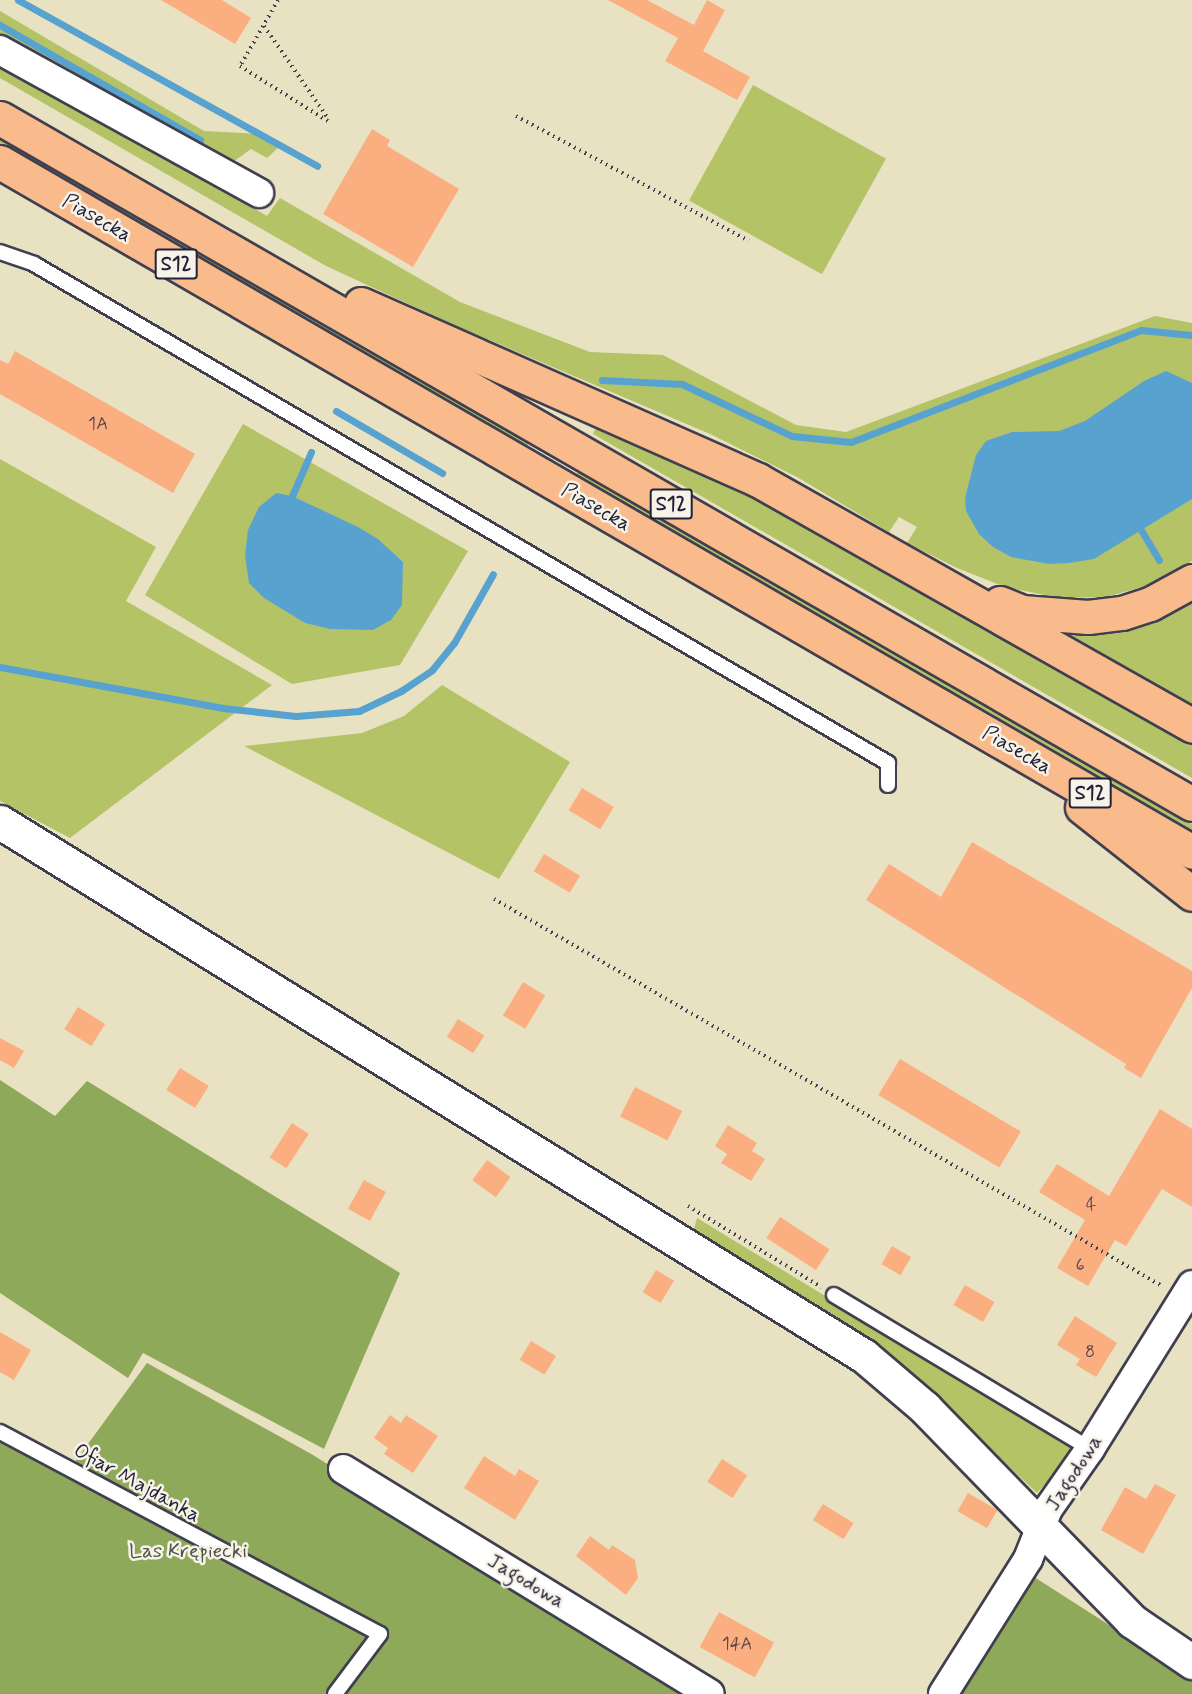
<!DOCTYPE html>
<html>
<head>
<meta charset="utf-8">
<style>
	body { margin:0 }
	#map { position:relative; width:1192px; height:1694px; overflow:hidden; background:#e9e2c2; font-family:Mynerve,sans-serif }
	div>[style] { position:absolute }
	.green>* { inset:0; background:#b4c366; transform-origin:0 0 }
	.forest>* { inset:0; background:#8fa95b }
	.water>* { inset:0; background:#58a2d0 }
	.stream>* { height:7px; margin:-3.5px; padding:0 3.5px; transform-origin:3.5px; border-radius:3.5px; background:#58a2d0 }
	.building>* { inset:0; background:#fbae80; transform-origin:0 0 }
	.path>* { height:4px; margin-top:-2px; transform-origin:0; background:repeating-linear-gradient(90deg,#403f4f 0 1.5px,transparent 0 6px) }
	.roads { filter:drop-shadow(2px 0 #403f4f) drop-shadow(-2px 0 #403f4f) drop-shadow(0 2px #403f4f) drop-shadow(0 -2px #403f4f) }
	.service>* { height:14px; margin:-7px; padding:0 7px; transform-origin:7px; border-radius:7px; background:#fff }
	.minor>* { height:28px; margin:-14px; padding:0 14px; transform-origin:14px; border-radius:14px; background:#fff }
	.tertiary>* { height:33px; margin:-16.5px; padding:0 16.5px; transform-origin:16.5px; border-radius:16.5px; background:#fff }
	.motorway>* { height:33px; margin:-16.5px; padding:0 16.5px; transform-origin:16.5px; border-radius:16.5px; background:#fabb8c }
	span { translate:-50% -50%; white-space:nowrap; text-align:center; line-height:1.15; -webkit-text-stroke:5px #f7f3e8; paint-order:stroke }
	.number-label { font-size:18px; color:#58454c }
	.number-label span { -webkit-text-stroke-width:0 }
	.shield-label span { padding:2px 4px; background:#f7f3e8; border:2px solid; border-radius:4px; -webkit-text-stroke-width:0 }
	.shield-label { font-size:20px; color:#22223b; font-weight:700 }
	.street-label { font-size:21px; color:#22223b }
	.park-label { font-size:21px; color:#4e5248 }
</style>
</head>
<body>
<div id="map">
	<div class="green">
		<i style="clip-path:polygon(0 11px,204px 131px,263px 134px,281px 145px,267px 158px,251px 149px,233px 162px,217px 162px,0 36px)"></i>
		<i style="clip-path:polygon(0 61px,267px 216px,280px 198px,460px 302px,590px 352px,663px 355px,796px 425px,846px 432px,1155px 316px,1192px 323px,1192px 561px,1153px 584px,1106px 597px,1060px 598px,1005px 587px,957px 568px,907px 543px,917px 527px,899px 517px,889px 532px,797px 477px,710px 434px,454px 325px,326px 266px,0 78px)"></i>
		<i style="left:753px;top:85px;width:152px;height:132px;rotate:29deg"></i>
		<i style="clip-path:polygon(0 136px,529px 443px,526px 449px,0 145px)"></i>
		<i style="clip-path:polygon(598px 423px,736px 488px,1192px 742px,1192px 778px,593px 434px)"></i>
		<i style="clip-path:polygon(243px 424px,468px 551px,400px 665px,292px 684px,145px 595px)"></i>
		<i style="clip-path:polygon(0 459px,156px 547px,126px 601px,272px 685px,70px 838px,0 801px)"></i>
		<i style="clip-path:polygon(579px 470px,1192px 824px,1192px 836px,575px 478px)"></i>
		<i style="clip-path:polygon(1192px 598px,1192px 712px,1063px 636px,1101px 631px)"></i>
		<i style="clip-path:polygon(442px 685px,570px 762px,499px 879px,244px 746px,362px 733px,404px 716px)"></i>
		<i style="clip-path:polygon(697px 1218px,1077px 1449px,1037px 1493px,892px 1356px,693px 1233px)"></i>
	</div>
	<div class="forest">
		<i style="clip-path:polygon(0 1080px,55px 1116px,87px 1081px,400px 1273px,324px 1449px,143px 1353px,128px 1378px,0 1293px)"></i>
		<i style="clip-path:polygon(147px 1363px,313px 1455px,695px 1694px,0 1694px,0 1433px,69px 1470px)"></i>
		<i style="clip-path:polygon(1031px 1575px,1192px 1678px,1192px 1694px,956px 1694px)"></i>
	</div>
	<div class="water">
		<i style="clip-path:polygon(1166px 371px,1192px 383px,1192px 499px,1094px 559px,1069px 563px,1049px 564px,1011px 557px,993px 547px,979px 534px,966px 511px,965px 498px,976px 455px,986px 441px,1012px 432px,1059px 431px,1085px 421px,1144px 381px)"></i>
		<i style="clip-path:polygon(276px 493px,292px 496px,358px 527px,378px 539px,403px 562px,402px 605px,391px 620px,373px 630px,330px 629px,305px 623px,264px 598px,249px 583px,245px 555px,248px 530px,259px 507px)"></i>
	</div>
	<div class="stream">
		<i style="left:18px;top:0;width:342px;rotate:29deg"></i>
		<i style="left:0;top:25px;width:231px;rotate:29.9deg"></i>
		<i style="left:602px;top:380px;width:80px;rotate:2.9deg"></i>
		<i style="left:682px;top:384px;width:122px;rotate:25.3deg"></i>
		<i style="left:792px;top:436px;width:59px;rotate:5.8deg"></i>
		<i style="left:851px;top:442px;width:311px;rotate:-21.1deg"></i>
		<i style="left:1141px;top:330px;width:51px;rotate:5.6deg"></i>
		<i style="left:336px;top:411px;width:123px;rotate:30.3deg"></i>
		<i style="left:292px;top:496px;width:48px;rotate:-66.6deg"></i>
		<i style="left:1141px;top:530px;width:35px;rotate:59deg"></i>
		<i style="left:0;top:667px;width:227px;rotate:10.4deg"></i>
		<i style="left:223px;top:708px;width:73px;rotate:6.3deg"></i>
		<i style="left:296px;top:716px;width:63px;rotate:-4.5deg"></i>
		<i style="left:359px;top:711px;width:47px;rotate:-25.5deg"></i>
		<i style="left:401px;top:691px;width:37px;rotate:-34deg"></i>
		<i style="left:432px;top:670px;width:35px;rotate:-51deg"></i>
		<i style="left:454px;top:643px;width:79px;rotate:-60.5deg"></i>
	</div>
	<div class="building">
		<i style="clip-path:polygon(161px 0,222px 0,251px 18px,235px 44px)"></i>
		<i style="clip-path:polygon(608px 0,647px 0,694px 25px,707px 0,725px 10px,703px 51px,750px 77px,737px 100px,665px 61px,678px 38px)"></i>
		<i style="clip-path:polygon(372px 129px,390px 140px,387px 146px,459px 189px,413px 267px,323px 214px)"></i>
		<i style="clip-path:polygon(15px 351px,195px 454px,173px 493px,0 394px,0 360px,8px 364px)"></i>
		<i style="left:582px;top:788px;width:37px;height:26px;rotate:31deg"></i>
		<i style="clip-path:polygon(972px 842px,1192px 971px,1192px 988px,1141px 1078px,1124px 1068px,1126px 1064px,866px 900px,889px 864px,941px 897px)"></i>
		<i style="left:544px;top:854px;width:42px;height:20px;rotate:31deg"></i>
		<i style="left:523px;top:982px;width:26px;height:39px;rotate:31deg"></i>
		<i style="left:78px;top:1007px;width:32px;height:26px;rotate:32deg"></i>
		<i style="left:458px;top:1019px;width:31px;height:21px;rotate:32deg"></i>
		<i style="clip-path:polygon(0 1038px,24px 1051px,14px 1068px,0 1060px)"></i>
		<i style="left:900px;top:1059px;width:141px;height:42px;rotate:31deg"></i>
		<i style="left:180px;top:1068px;width:34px;height:26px;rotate:32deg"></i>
		<i style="left:635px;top:1087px;width:53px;height:33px;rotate:27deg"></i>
		<i style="clip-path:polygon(1160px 1109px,1192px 1129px,1192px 1207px,1162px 1189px,1126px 1246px,1115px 1240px,1088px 1286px,1057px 1268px,1085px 1220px,1039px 1192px,1057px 1164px,1109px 1196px)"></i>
		<i style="left:292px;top:1123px;width:20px;height:41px;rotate:33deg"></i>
		<i style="clip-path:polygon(728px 1125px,757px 1143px,752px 1151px,765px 1159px,751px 1181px,721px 1163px,727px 1154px,715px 1146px)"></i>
		<i style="left:487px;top:1160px;width:29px;height:25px;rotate:36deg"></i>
		<i style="left:364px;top:1180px;width:25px;height:33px;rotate:29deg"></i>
		<i style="left:780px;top:1217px;width:59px;height:25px;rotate:33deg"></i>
		<i style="left:892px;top:1246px;width:22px;height:21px;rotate:30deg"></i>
		<i style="left:656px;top:1270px;width:21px;height:26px;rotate:31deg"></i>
		<i style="left:965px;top:1285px;width:34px;height:23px;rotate:30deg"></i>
		<i style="clip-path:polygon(1075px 1316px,1117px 1343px,1096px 1377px,1076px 1365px,1080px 1359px,1057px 1345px)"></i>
		<i style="clip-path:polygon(0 1332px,31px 1350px,14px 1380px,0 1372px)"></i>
		<i style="left:531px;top:1341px;width:29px;height:22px;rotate:31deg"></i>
		<i style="clip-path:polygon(390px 1415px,401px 1423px,406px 1415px,438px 1436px,413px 1473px,384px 1454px,388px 1448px,374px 1438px)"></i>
		<i style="clip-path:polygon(484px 1456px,515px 1476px,519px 1469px,539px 1481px,515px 1520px,464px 1488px)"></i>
		<i style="left:722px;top:1459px;width:30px;height:27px;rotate:33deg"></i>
		<i style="clip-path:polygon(1155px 1484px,1176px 1495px,1143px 1554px,1101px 1530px,1125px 1487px,1146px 1499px)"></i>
		<i style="left:968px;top:1493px;width:34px;height:21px;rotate:30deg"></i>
		<i style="left:823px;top:1504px;width:36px;height:19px;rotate:32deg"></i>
		<i style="clip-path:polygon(590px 1536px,609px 1550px,612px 1545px,635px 1560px,638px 1578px,626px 1595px,576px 1556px)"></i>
		<i style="left:719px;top:1612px;width:63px;height:40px;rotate:29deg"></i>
	</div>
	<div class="path">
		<i style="left:278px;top:0;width:76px;rotate:119.9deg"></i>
		<i style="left:240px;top:66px;width:107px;rotate:32.1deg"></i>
		<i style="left:264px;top:26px;width:114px;rotate:55.3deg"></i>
		<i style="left:516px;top:116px;width:264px;rotate:28.2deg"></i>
		<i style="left:494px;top:899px;width:772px;rotate:30.09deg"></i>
		<i style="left:688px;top:1206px;width:156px;rotate:31.3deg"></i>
	</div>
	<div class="roads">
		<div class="service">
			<i style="left:0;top:252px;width:36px;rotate:19deg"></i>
			<i style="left:34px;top:264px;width:989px;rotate:30.3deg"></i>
			<i style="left:888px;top:763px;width:22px;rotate:90deg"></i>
			<i style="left:834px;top:1295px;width:299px;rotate:31deg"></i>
			<i style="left:0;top:1432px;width:430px;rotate:28deg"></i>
			<i style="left:380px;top:1634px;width:75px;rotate:126.9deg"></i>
		</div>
		<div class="minor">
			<i style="left:0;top:50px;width:296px;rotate:28.9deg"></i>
			<i style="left:343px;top:1469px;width:430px;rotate:31.5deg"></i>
			<i style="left:943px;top:1694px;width:160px;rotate:-57.8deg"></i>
			<i style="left:1028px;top:1559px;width:54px;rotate:-68.2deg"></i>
			<i style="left:1048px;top:1509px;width:73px;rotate:-55deg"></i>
			<i style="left:1090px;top:1449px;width:193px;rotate:-58.1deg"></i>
		</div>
		<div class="tertiary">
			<i style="left:0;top:822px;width:1016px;rotate:31.72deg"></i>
			<i style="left:864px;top:1356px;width:80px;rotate:40.4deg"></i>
			<i style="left:925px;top:1408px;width:297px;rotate:45.8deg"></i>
			<i style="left:1132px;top:1621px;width:73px;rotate:34.3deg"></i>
		</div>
		<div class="motorway">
			<i style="left:0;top:118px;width:1375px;rotate:29.92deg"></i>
			<i style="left:0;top:162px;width:1377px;rotate:30.06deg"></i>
			<i style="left:361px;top:304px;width:434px;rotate:23.9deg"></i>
			<i style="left:758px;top:480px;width:499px;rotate:29.5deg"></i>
			<i style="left:1000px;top:603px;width:24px;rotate:22deg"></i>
			<i style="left:1022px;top:612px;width:66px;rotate:4.3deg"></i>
			<i style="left:1088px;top:617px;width:34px;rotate:-7deg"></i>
			<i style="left:1122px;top:613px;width:29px;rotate:-18deg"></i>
			<i style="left:1150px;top:604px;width:48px;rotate:-28.7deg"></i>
			<i style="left:1082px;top:807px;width:140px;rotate:38.3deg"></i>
		</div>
	</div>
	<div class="number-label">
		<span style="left:98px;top:424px">1A</span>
		<span style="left:1091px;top:1205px">4</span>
		<span style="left:1080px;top:1265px">6</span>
		<span style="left:1090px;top:1352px">8</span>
		<span style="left:737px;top:1644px">14A</span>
	</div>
	<div class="shield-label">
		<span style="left:176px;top:264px">S12</span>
		<span style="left:671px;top:504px">S12</span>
		<span style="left:1090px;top:793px">S12</span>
	</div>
	<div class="street-label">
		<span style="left:97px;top:218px;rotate:30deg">Piasecka</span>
		<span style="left:596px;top:507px;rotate:30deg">Piasecka</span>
		<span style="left:1017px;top:750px;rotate:30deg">Piasecka</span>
		<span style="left:1074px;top:1473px;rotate:-57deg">Jagodowa</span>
		<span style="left:137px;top:1483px;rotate:29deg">Ofiar Majdanka</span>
		<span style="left:526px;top:1581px;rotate:31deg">Jagodowa</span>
	</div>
	<div class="park-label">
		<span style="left:188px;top:1551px">Las Krępiecki</span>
	</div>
</div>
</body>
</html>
